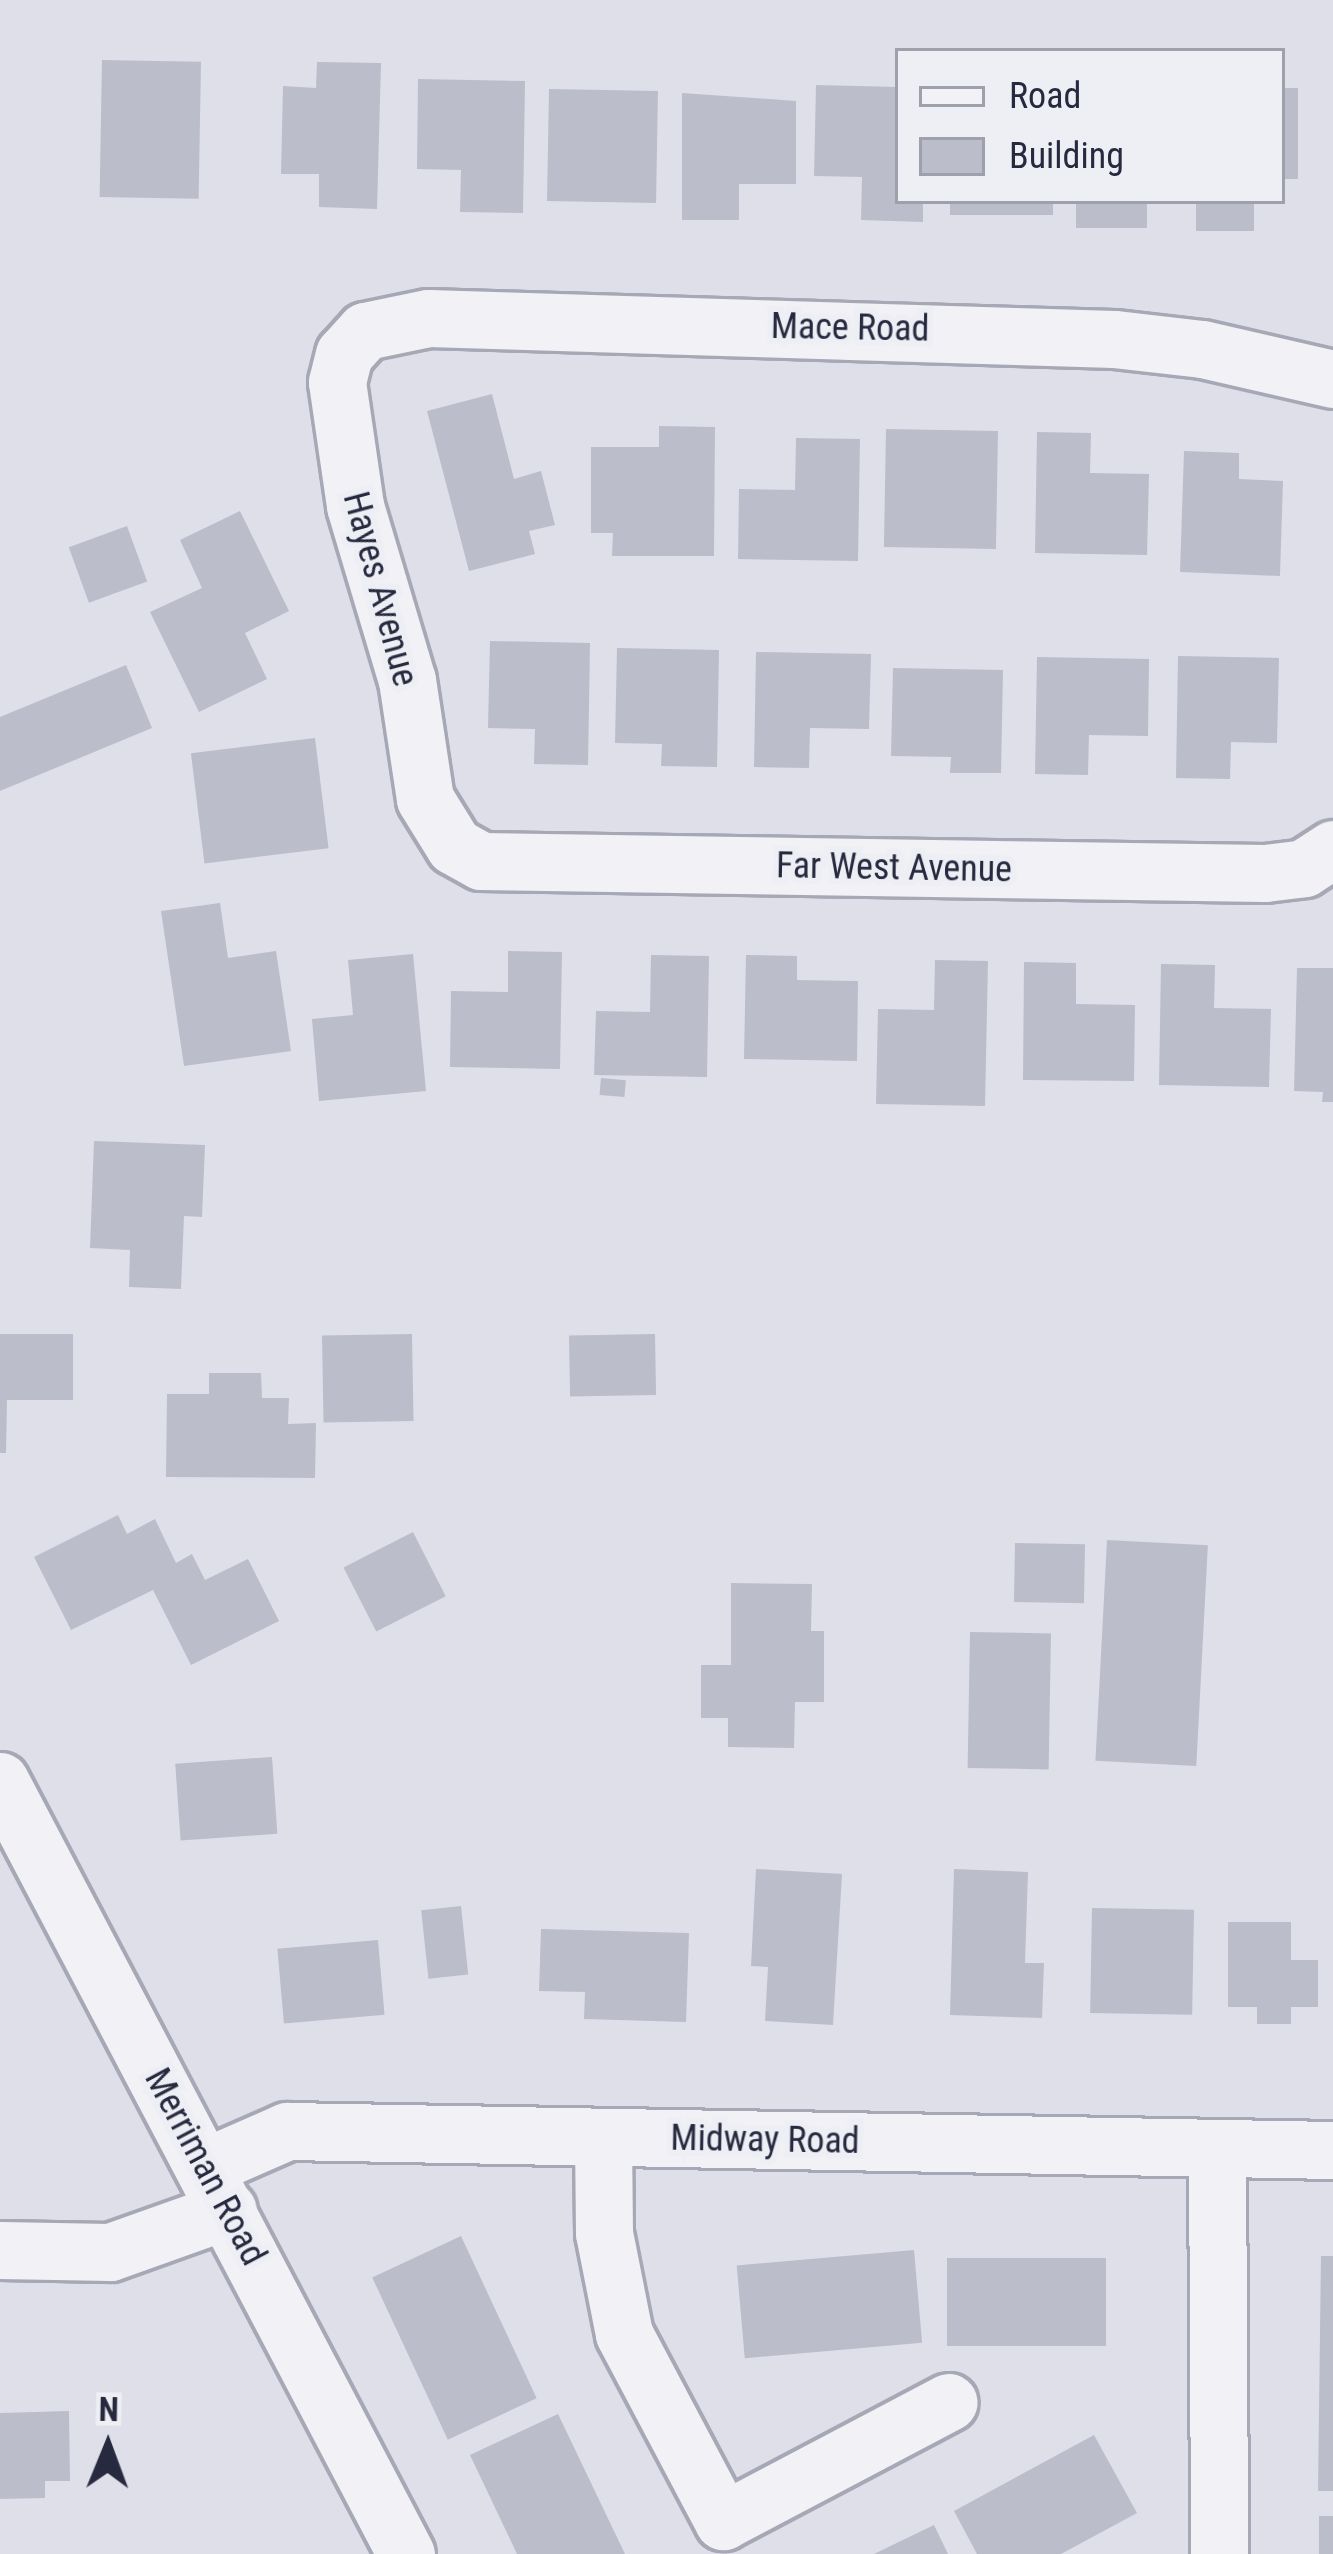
<!DOCTYPE html>
<html>
<head>
<meta charset="utf-8">
<style>
	body { margin:0 }
	#map { position:relative; width:1333px; height:2554px; overflow:hidden; background:#dedfe8; font-family:"Roboto Condensed",sans-serif }
	div>[style] { position:absolute }
	.building>* { inset:0; background:#bbbdcb; transform-origin:0 0 }
	.roads { filter:drop-shadow(3px 0 #a7a8b5) drop-shadow(-3px 0 #a7a8b5) drop-shadow(0 3px #a7a8b5) drop-shadow(0 -3px #a7a8b5) }
	.minor>* { height:57px; margin:-28.5px; padding:0 28.5px; transform-origin:28.5px; border-radius:28.5px; background:#f1f1f6 }
	span { translate:-50% -50%; white-space:nowrap; text-align:center; line-height:1.15; -webkit-text-stroke:12px #eeeff5; paint-order:stroke }
	.street-label { font-size:36px; color:#27293f }
	.legend { position:absolute; left:895px; top:48px; width:390px; height:156px; box-sizing:border-box; background:#eeeff5; border:3px solid #9ea0ac; margin:0; padding:15px 21px; list-style:none; font-size:36px; color:#27293f }
	.legend li { display:flex; align-items:center; gap:24px; height:60px }
	.legend b { width:60px; border:3px solid #9ea0ac }
	.north { position:absolute; left:48px; top:2386px; width:120px; height:120px; -webkit-text-stroke:9px #eeeff5; paint-order:stroke; rotate:1deg; font-size:33px; font-weight:700; line-height:48px; text-align:center; color:#27293f }
	.north::after { content:''; display:block; margin:auto; width:42px; height:54px; background:#27293f; clip-path:polygon(50% 0,100% 100%,50% 72%,0 100%) }
</style>
</head>
<body>
<div id="map">
	<div class="building">
		<i style="left:102px;top:60px;width:99px;height:137px;rotate:1deg"></i>
		<i style="clip-path:polygon(317px 62px,381px 63px,377px 209px,319px 207px,319px 174px,281px 174px,283px 86px,316px 88px)"></i>
		<i style="clip-path:polygon(418px 79px,525px 81px,523px 213px,460px 212px,461px 170px,417px 169px)"></i>
		<i style="clip-path:polygon(816px 85px,898px 87px,898px 201px,923px 201px,923px 222px,861px 220px,862px 177px,814px 176px)"></i>
		<i style="left:1282px;top:88px;width:16px;height:91px"></i>
		<i style="left:549px;top:89px;width:109px;height:112px;rotate:1deg"></i>
		<i style="clip-path:polygon(682px 93px,796px 101px,796px 184px,739px 184px,739px 220px,682px 220px)"></i>
		<i style="left:950px;top:201px;width:103px;height:14px"></i>
		<i style="left:1076px;top:201px;width:71px;height:27px"></i>
		<i style="left:1196px;top:201px;width:58px;height:30px"></i>
		<i style="clip-path:polygon(492px 394px,514px 479px,541px 471px,555px 525px,529px 531px,535px 554px,469px 571px,427px 411px)"></i>
		<i style="clip-path:polygon(659px 426px,715px 427px,714px 556px,612px 556px,613px 533px,591px 533px,591px 447px,659px 447px)"></i>
		<i style="left:886px;top:429px;width:112px;height:118px;rotate:1deg"></i>
		<i style="clip-path:polygon(1037px 432px,1091px 433px,1090px 473px,1149px 474px,1147px 555px,1035px 553px)"></i>
		<i style="clip-path:polygon(796px 438px,860px 439px,858px 561px,738px 559px,739px 489px,795px 490px)"></i>
		<i style="clip-path:polygon(1184px 451px,1239px 453px,1239px 479px,1283px 481px,1280px 576px,1180px 572px)"></i>
		<i style="clip-path:polygon(240px 511px,289px 611px,245px 633px,267px 679px,199px 712px,150px 612px,202px 588px,180px 540px)"></i>
		<i style="left:127px;top:526px;width:59px;height:62px;rotate:70deg"></i>
		<i style="clip-path:polygon(490px 641px,590px 643px,588px 765px,534px 764px,535px 729px,488px 728px)"></i>
		<i style="clip-path:polygon(617px 648px,719px 650px,717px 767px,661px 766px,662px 744px,615px 743px)"></i>
		<i style="clip-path:polygon(756px 652px,871px 654px,869px 729px,810px 728px,809px 768px,754px 767px)"></i>
		<i style="clip-path:polygon(1178px 656px,1279px 658px,1277px 743px,1231px 742px,1230px 779px,1176px 778px)"></i>
		<i style="clip-path:polygon(1037px 657px,1149px 659px,1148px 736px,1089px 735px,1088px 775px,1035px 774px)"></i>
		<i style="clip-path:polygon(126px 665px,152px 728px,0 791px,0 717px)"></i>
		<i style="clip-path:polygon(893px 668px,1003px 670px,1001px 773px,950px 773px,951px 757px,891px 756px)"></i>
		<i style="left:315px;top:738px;width:111px;height:125px;rotate:83deg"></i>
		<i style="clip-path:polygon(220px 903px,228px 958px,276px 951px,291px 1051px,184px 1066px,161px 911px)"></i>
		<i style="clip-path:polygon(508px 951px,562px 952px,560px 1069px,450px 1067px,451px 991px,508px 992px)"></i>
		<i style="clip-path:polygon(413px 954px,426px 1091px,319px 1101px,312px 1019px,353px 1015px,348px 960px)"></i>
		<i style="clip-path:polygon(651px 955px,709px 956px,707px 1077px,594px 1075px,596px 1011px,650px 1012px)"></i>
		<i style="clip-path:polygon(746px 955px,797px 956px,797px 980px,858px 981px,857px 1061px,744px 1059px)"></i>
		<i style="clip-path:polygon(935px 960px,988px 961px,985px 1106px,876px 1104px,878px 1009px,934px 1010px)"></i>
		<i style="clip-path:polygon(1024px 962px,1076px 963px,1076px 1004px,1135px 1005px,1134px 1081px,1023px 1080px)"></i>
		<i style="clip-path:polygon(1161px 964px,1215px 965px,1214px 1008px,1271px 1009px,1269px 1087px,1159px 1085px)"></i>
		<i style="clip-path:polygon(1297px 968px,1333px 968px,1333px 1102px,1322px 1102px,1323px 1092px,1294px 1091px)"></i>
		<i style="left:601px;top:1078px;width:25px;height:17px;rotate:5deg"></i>
		<i style="clip-path:polygon(94px 1141px,205px 1145px,202px 1217px,184px 1216px,181px 1289px,129px 1287px,130px 1250px,90px 1248px)"></i>
		<i style="clip-path:polygon(0 1334px,73px 1334px,73px 1400px,7px 1400px,6px 1453px,0 1453px)"></i>
		<i style="left:412px;top:1334px;width:87px;height:90px;rotate:89deg"></i>
		<i style="left:655px;top:1334px;width:61px;height:86px;rotate:89deg"></i>
		<i style="clip-path:polygon(209px 1373px,261px 1373px,262px 1398px,289px 1398px,288px 1424px,316px 1423px,315px 1478px,166px 1477px,167px 1394px,209px 1394px)"></i>
		<i style="clip-path:polygon(118px 1515px,127px 1534px,155px 1519px,176px 1563px,192px 1554px,205px 1580px,248px 1559px,279px 1621px,191px 1665px,153px 1590px,71px 1630px,34px 1557px)"></i>
		<i style="left:413px;top:1532px;width:72px;height:78px;rotate:63deg"></i>
		<i style="left:1107px;top:1540px;width:101px;height:221px;rotate:3deg"></i>
		<i style="left:1015px;top:1543px;width:70px;height:59px;rotate:1deg"></i>
		<i style="clip-path:polygon(731px 1583px,812px 1584px,811px 1631px,824px 1631px,824px 1702px,795px 1702px,794px 1748px,728px 1747px,728px 1718px,701px 1718px,701px 1665px,731px 1665px)"></i>
		<i style="left:970px;top:1632px;width:81px;height:136px;rotate:1deg"></i>
		<i style="left:272px;top:1757px;width:77px;height:97px;rotate:86deg"></i>
		<i style="clip-path:polygon(756px 1869px,842px 1874px,833px 2025px,765px 2021px,768px 1967px,751px 1966px)"></i>
		<i style="clip-path:polygon(954px 1869px,1028px 1872px,1025px 1963px,1044px 1963px,1042px 2018px,950px 2015px)"></i>
		<i style="left:461px;top:1906px;width:69px;height:40px;rotate:84deg"></i>
		<i style="left:1092px;top:1908px;width:102px;height:105px;rotate:1deg"></i>
		<i style="clip-path:polygon(1228px 1922px,1291px 1922px,1291px 1960px,1318px 1960px,1318px 2007px,1291px 2007px,1291px 2024px,1257px 2024px,1257px 2007px,1228px 2007px)"></i>
		<i style="clip-path:polygon(541px 1929px,689px 1933px,686px 2022px,584px 2019px,585px 1992px,539px 1991px)"></i>
		<i style="left:378px;top:1940px;width:75px;height:101px;rotate:85deg"></i>
		<i style="left:461px;top:2236px;width:179px;height:98px;rotate:65deg"></i>
		<i style="left:914px;top:2250px;width:93px;height:178px;rotate:85deg"></i>
		<i style="clip-path:polygon(1321px 2256px,1333px 2256px,1333px 2491px,1318px 2491px)"></i>
		<i style="left:1106px;top:2258px;width:88px;height:159px;rotate:90deg"></i>
		<i style="clip-path:polygon(69px 2411px,70px 2481px,45px 2481px,45px 2498px,0 2499px,0 2413px)"></i>
		<i style="clip-path:polygon(558px 2414px,625px 2554px,517px 2554px,470px 2455px)"></i>
		<i style="clip-path:polygon(1094px 2435px,1137px 2513px,1061px 2554px,977px 2554px,954px 2511px)"></i>
		<i style="left:1319px;top:2516px;width:14px;height:38px"></i>
		<i style="clip-path:polygon(934px 2525px,948px 2554px,874px 2554px)"></i>
	</div>
	<div class="roads">
		<div class="minor">
			<i style="left:1333px;top:379px;width:134px;rotate:-167.1deg"></i>
			<i style="left:1202px;top:349px;width:89px;rotate:-173.5deg"></i>
			<i style="left:1114px;top:339px;width:686px;rotate:-178.25deg"></i>
			<i style="left:428px;top:318px;width:64px;rotate:168.3deg"></i>
			<i style="left:365px;top:331px;width:31px;rotate:132deg"></i>
			<i style="left:344px;top:354px;width:29px;rotate:104deg"></i>
			<i style="left:337px;top:382px;width:125px;rotate:81.7deg"></i>
			<i style="left:355px;top:506px;width:182px;rotate:73.4deg"></i>
			<i style="left:407px;top:680px;width:120px;rotate:81.4deg"></i>
			<i style="left:425px;top:799px;width:55px;rotate:58.3deg"></i>
			<i style="left:454px;top:846px;width:31px;rotate:29deg"></i>
			<i style="left:481px;top:861px;width:784px;rotate:0.88deg"></i>
			<i style="left:1265px;top:873px;width:39px;rotate:-7deg"></i>
			<i style="left:1304px;top:868px;width:35px;rotate:-33deg"></i>
			<i style="left:0;top:1781px;width:873px;rotate:62.29deg"></i>
			<i style="left:603px;top:2137px;width:96px;rotate:89.4deg"></i>
			<i style="left:604px;top:2233px;width:103px;rotate:78.8deg"></i>
			<i style="left:624px;top:2334px;width:212px;rotate:62.1deg"></i>
			<i style="left:723px;top:2521px;width:255px;rotate:-27.8deg"></i>
			<i style="left:1217px;top:2148px;width:406px;rotate:89.7deg"></i>
			<i style="left:205px;top:2167px;width:90px;rotate:-23.7deg"></i>
			<i style="left:287px;top:2131px;width:1046px;rotate:1.04deg"></i>
			<i style="left:0;top:2250px;width:110px;rotate:1deg"></i>
			<i style="left:110px;top:2252px;width:125px;rotate:-19.6deg"></i>
		</div>
	</div>
	<div class="street-label">
		<span style="left:850px;top:328px;rotate:1deg">Mace Road</span>
		<span style="left:380px;top:589px;rotate:75deg">Hayes Avenue</span>
		<span style="left:894px;top:868px;rotate:1deg">Far West Avenue</span>
		<span style="left:765px;top:2140px;rotate:1deg">Midway Road</span>
		<span style="left:205px;top:2167px;rotate:62deg">Merriman Road</span>
	</div>
	<ul class="legend">
	<li><b style="height:15px;background:#f1f1f6"></b>Road</li>
	<li><b style="height:33px;background:#bbbdcb"></b>Building</li>
	</ul>
	<div class="north">N</div>
</div>
</body>
</html>
